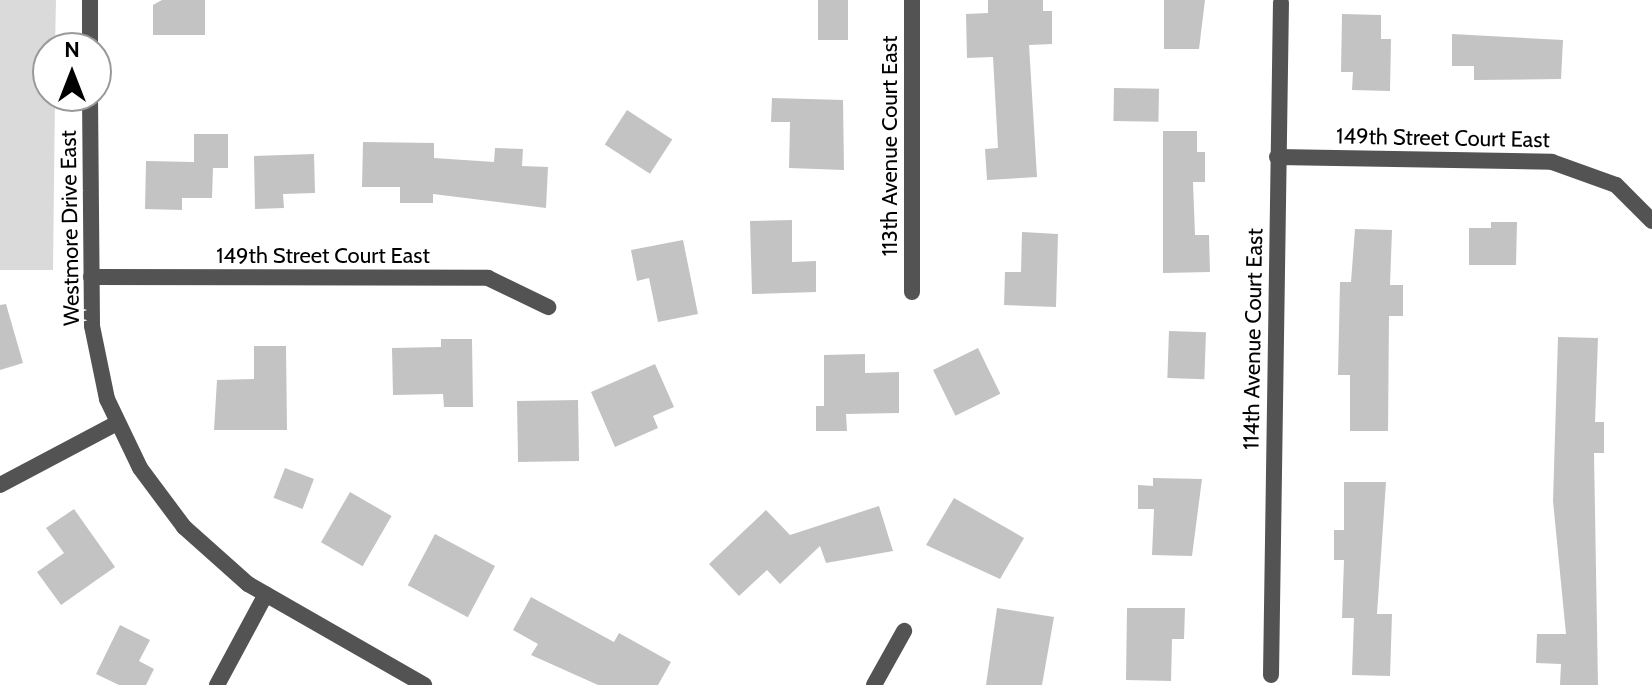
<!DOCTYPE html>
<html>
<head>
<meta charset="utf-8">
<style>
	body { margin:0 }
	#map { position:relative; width:1652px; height:685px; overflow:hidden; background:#fff; font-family:Cabin,sans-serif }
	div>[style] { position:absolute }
	.green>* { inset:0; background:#dadada }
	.building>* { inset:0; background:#c3c3c3; transform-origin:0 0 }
	.street>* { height:16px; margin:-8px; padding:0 8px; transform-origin:8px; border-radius:8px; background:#535353 }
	span { translate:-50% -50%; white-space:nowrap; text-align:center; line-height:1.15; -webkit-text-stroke:6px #fff; paint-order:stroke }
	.street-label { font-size:22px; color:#000 }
	.north { position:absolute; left:32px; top:32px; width:80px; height:80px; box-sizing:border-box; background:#fff; border:2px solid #999; border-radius:50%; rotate:0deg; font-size:22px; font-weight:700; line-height:32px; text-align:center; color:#000 }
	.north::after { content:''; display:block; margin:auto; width:28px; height:36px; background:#000; clip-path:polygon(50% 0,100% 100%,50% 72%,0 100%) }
</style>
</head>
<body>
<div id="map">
	<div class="green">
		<i style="clip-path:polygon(0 0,56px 0,55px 48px,48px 48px,48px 96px,55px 96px,53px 270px,0 270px)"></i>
	</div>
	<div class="building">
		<i style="clip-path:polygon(162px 0,205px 0,205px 35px,153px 35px,153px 5px)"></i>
		<i style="left:818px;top:0;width:30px;height:40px"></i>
		<i style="clip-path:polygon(988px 0,1043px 0,1043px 11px,1052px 11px,1052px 44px,1029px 45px,1037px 177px,987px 180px,985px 149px,998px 148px,993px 57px,967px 58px,966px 14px,988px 13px)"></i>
		<i style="clip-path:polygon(1164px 0,1205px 0,1199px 49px,1164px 49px)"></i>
		<i style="clip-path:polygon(1342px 14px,1381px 15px,1381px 39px,1391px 39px,1390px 91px,1352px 90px,1353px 72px,1341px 72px)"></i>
		<i style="clip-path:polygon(1452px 34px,1563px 40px,1561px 79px,1474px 80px,1474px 66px,1452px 66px)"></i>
		<i style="left:1114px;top:88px;width:45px;height:33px;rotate:1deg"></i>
		<i style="clip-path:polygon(772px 98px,843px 100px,844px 170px,789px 168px,790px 122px,771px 122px)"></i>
		<i style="left:627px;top:110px;width:54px;height:41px;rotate:33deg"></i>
		<i style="clip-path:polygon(1163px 131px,1197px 131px,1197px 152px,1205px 152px,1205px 182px,1193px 182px,1195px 235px,1209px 235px,1210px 272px,1163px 273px)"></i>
		<i style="clip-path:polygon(194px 134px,228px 134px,228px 168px,213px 168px,212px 198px,182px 198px,182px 210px,145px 209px,146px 161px,194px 162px)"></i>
		<i style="clip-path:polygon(363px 142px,434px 143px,434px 158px,494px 162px,495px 148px,523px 149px,522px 166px,548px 167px,546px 208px,433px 194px,433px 203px,400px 203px,400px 187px,362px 187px)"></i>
		<i style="clip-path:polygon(314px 154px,315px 193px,283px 194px,284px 208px,255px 209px,254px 156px)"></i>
		<i style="clip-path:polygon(792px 220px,792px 262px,816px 261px,816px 292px,752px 294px,750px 221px)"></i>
		<i style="clip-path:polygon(1491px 222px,1517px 222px,1516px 265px,1469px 265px,1469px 228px,1491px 228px)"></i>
		<i style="clip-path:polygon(1355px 229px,1392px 230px,1390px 285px,1403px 285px,1403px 316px,1389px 316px,1388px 431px,1350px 431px,1350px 375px,1338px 375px,1340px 282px,1351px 282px)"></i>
		<i style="clip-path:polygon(1022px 232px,1058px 234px,1056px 307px,1004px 305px,1005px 272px,1021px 272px)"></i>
		<i style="clip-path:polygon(683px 240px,698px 314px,658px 322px,649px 278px,637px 281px,631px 250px)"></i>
		<i style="clip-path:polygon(6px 304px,23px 363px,0 370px,0 305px)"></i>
		<i style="left:1169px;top:331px;width:37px;height:47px;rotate:2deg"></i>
		<i style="clip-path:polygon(1558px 337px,1598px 338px,1595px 422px,1604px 422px,1604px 453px,1594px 453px,1598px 685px,1560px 685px,1561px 664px,1536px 663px,1537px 634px,1566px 634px,1553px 501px)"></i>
		<i style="clip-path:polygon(441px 339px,472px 339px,473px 407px,444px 407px,443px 394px,393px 395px,392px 348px,441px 347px)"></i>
		<i style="clip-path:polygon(254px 346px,286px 346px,287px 430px,214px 430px,217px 380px,254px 379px)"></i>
		<i style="left:978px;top:348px;width:51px;height:50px;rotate:64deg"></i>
		<i style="clip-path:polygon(865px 354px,865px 373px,899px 372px,899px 413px,846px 414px,847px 431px,816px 431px,816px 406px,824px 406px,824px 355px)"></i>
		<i style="clip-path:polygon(655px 364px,674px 407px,653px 416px,658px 428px,615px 447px,591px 392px)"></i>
		<i style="left:578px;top:400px;width:61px;height:61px;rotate:89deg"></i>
		<i style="left:285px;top:468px;width:31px;height:32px;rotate:21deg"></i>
		<i style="clip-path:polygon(1153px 478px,1202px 479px,1192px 556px,1152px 555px,1154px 509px,1138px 509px,1138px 485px,1153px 486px)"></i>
		<i style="clip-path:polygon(1344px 482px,1386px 482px,1377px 614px,1392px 614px,1390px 676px,1352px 675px,1354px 618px,1342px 618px,1344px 560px,1334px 560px,1334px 530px,1344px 530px)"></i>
		<i style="left:350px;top:492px;width:48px;height:58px;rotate:30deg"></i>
		<i style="clip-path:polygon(954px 498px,1024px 538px,1000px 579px,926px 545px)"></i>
		<i style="clip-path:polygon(879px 506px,893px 551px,826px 563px,820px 546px,780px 584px,767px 570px,739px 596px,709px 564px,766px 510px,790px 535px)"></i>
		<i style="clip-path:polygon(74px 509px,115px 567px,61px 605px,37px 572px,64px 553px,46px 528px)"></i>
		<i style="left:435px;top:534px;width:68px;height:58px;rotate:28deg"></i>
		<i style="clip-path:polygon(531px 597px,614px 642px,619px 633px,671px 662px,658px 685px,598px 685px,531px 655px,538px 644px,513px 630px)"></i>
		<i style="clip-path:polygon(997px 608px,1054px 617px,1042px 685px,986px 685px)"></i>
		<i style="clip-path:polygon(1127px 608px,1185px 608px,1184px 639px,1172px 639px,1171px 681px,1126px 680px)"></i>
		<i style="clip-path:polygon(120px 625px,150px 640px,139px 661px,154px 669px,146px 685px,119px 685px,96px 674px)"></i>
	</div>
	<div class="street">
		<i style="left:90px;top:0;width:48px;rotate:90deg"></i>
		<i style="left:912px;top:0;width:292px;rotate:90deg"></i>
		<i style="left:90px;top:96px;width:230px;rotate:89.5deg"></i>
		<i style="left:92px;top:326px;width:75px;rotate:78.4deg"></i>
		<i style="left:107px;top:399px;width:76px;rotate:64.4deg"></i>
		<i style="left:140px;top:468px;width:74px;rotate:53.3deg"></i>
		<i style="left:184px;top:527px;width:86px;rotate:41.7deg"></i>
		<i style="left:248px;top:584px;width:203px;rotate:29.8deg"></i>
		<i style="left:1277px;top:157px;width:275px;rotate:1deg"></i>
		<i style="left:1552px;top:162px;width:68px;rotate:19.8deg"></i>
		<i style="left:1616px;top:185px;width:51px;rotate:45deg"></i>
		<i style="left:91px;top:277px;width:397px;rotate:0.1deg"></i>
		<i style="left:488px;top:278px;width:67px;rotate:25.8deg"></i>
		<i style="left:0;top:485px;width:132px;rotate:-27.9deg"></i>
		<i style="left:1271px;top:675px;width:672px;rotate:-89.15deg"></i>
		<i style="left:217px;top:685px;width:103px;rotate:-61.7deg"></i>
		<i style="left:874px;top:685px;width:62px;rotate:-60.9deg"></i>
	</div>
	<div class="street-label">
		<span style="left:1443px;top:138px;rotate:1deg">149th Street Court East</span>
		<span style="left:890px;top:146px;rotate:-90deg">113th Avenue Court East</span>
		<span style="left:70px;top:228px;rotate:-91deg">Westmore Drive East</span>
		<span style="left:323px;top:256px">149th Street Court East</span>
		<span style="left:1253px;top:339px;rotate:-89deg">114th Avenue Court East</span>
	</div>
	<div class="north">N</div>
</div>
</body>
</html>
